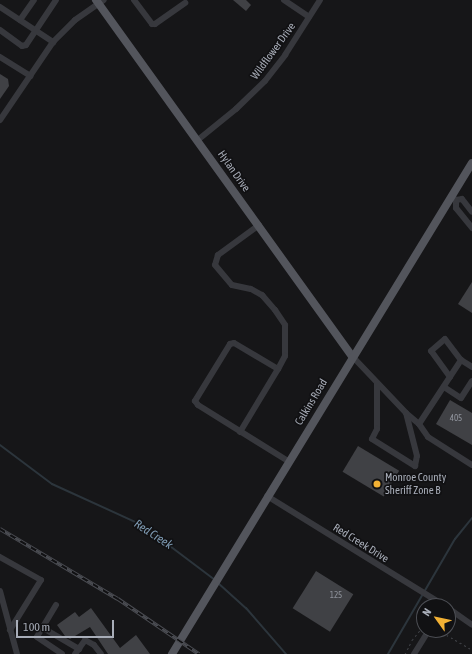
<!DOCTYPE html>
<html>
<head>
<meta charset="utf-8">
<style>
	body { margin:0 }
	#map { position:relative; width:472px; height:654px; overflow:hidden; background:#161618; font-family:"Asap Condensed",sans-serif }
	div>[style] { position:absolute }
	.stream>* { height:2px; margin:-1px; padding:0 1px; transform-origin:1px; border-radius:1px; background:#2c353c }
	.building>* { inset:0; background:#404145; transform-origin:0 0 }
	.path>* { height:1px; margin-top:-0.5px; transform-origin:0; background:repeating-linear-gradient(90deg,#3d3f44 0 2px,transparent 0 5px) }
	.minor>* { height:6px; margin:-3px; padding:0 3px; transform-origin:3px; border-radius:3px; background:#37383d }
	.major>* { height:8px; margin:-4px; padding:0 4px; transform-origin:4px; border-radius:4px; background:#53555c }
	.rail>* { height:3.5px; margin-top:-1.75px; transform-origin:0; background:repeating-linear-gradient(90deg,#111113 0 6px,#4a4c52 0 12px); box-sizing:border-box; border-block:1px solid #4a4c52 }
	.dots>* { width:11px; height:11px; translate:-50% -50%; box-sizing:border-box; border:2px solid #111113; border-radius:50% }
	span { translate:-50% -50%; white-space:nowrap; text-align:center; line-height:1.15; -webkit-text-stroke:3.5px #111113; paint-order:stroke }
	.number-label { font-size:9px; color:#8e929b }
	.number-label span { -webkit-text-stroke-width:0 }
	.street-label { font-size:11px; color:#a8adb8 }
	.poi-label { font-size:11px; color:#a8adb8 }
	.left { translate:0 -50%; text-align:left }
	.water-label { font-size:12px; color:#7f9bb3; font-style:italic }
	.north { position:absolute; left:416px; top:598px; width:40px; height:40px; box-sizing:border-box; background:#111113; border:1px solid #4d4f55; border-radius:50%; rotate:303deg; font-size:11px; font-weight:700; line-height:16px; text-align:center; color:#a8adb8 }
	.north::after { content:''; display:block; margin:auto; width:14px; height:18px; background:#f2b134; clip-path:polygon(50% 0,100% 100%,50% 72%,0 100%) }
	.scale { position:absolute; left:16px; top:620px; width:98px; height:18px; box-sizing:border-box; border:2px solid #a8adb8; border-top:0; padding-left:5px; font-size:12px; line-height:14px; white-space:nowrap; color:#a8adb8; -webkit-text-stroke:3px #111113; paint-order:stroke }
</style>
</head>
<body>
<div id="map">
	<div class="stream">
		<i style="left:0;top:445px;width:65px;rotate:36.9deg"></i>
		<i style="left:52px;top:484px;width:99px;rotate:24.5deg"></i>
		<i style="left:142px;top:525px;width:91px;rotate:37deg"></i>
		<i style="left:218px;top:583px;width:38px;rotate:42deg"></i>
		<i style="left:246px;top:608px;width:61px;rotate:49deg"></i>
		<i style="left:388px;top:654px;width:133px;rotate:-59.8deg"></i>
		<i style="left:455px;top:539px;width:27px;rotate:-51deg"></i>
	</div>
	<div class="building">
		<i style="clip-path:polygon(233px 0,246px 0,251px 5px,246px 11px)"></i>
		<i style="clip-path:polygon(0 74px,8px 79px,9px 86px,0 99px)"></i>
		<i style="clip-path:polygon(472px 282px,472px 313px,458px 304px)"></i>
		<i style="clip-path:polygon(450px 400px,472px 413px,472px 445px,436px 424px)"></i>
		<i style="left:358px;top:446px;width:48px;height:30px;rotate:31deg"></i>
		<i style="left:316px;top:571px;width:44px;height:44px;rotate:32deg"></i>
		<i style="clip-path:polygon(91px 608px,120px 648px,136px 635px,150px 654px,108px 654px,90px 627px,70px 639px,65px 636px,57px 625px,75px 612px,79px 617px)"></i>
	</div>
	<div class="path">
		<i style="left:438px;top:630px;width:39px;rotate:30deg"></i>
		<i style="left:405px;top:654px;width:16px;rotate:-63deg"></i>
		<i style="left:412px;top:640px;width:19px;rotate:-51deg"></i>
	</div>
	<div class="minor">
		<i style="left:134px;top:0;width:30px;rotate:53deg"></i>
		<i style="left:152px;top:24px;width:3px"></i>
		<i style="left:155px;top:24px;width:37px;rotate:-35deg"></i>
		<i style="left:284px;top:0;width:30px;rotate:34deg"></i>
		<i style="left:0;top:7px;width:64px;rotate:33.4deg"></i>
		<i style="left:20px;top:20px;width:24px;rotate:-55deg"></i>
		<i style="left:0;top:30px;width:27px;rotate:36deg"></i>
		<i style="left:22px;top:46px;width:4px;rotate:-14deg"></i>
		<i style="left:26px;top:45px;width:54px;rotate:-56.3deg"></i>
		<i style="left:0;top:57px;width:36px;rotate:32deg"></i>
		<i style="left:0;top:120px;width:94px;rotate:-55.8deg"></i>
		<i style="left:53px;top:42px;width:31px;rotate:-45deg"></i>
		<i style="left:75px;top:20px;width:35px;rotate:-35deg"></i>
		<i style="left:199px;top:139px;width:48px;rotate:-39deg"></i>
		<i style="left:236px;top:109px;width:40px;rotate:-44deg"></i>
		<i style="left:265px;top:81px;width:33px;rotate:-52deg"></i>
		<i style="left:285px;top:55px;width:65px;rotate:-57.5deg"></i>
		<i style="left:451px;top:196px;width:6px;rotate:39deg"></i>
		<i style="left:456px;top:200px;width:8px;rotate:90deg"></i>
		<i style="left:456px;top:208px;width:26px;rotate:51deg"></i>
		<i style="left:456px;top:200px;width:6px;rotate:-9deg"></i>
		<i style="left:462px;top:199px;width:16px;rotate:52deg"></i>
		<i style="left:259px;top:225px;width:51px;rotate:143.8deg"></i>
		<i style="left:218px;top:255px;width:10px;rotate:107deg"></i>
		<i style="left:215px;top:265px;width:26px;rotate:50deg"></i>
		<i style="left:232px;top:285px;width:19px;rotate:12deg"></i>
		<i style="left:251px;top:289px;width:13px;rotate:29deg"></i>
		<i style="left:262px;top:295px;width:20px;rotate:49deg"></i>
		<i style="left:275px;top:310px;width:18px;rotate:56deg"></i>
		<i style="left:285px;top:325px;width:31px;rotate:90deg"></i>
		<i style="left:285px;top:356px;width:15px;rotate:118deg"></i>
		<i style="left:278px;top:369px;width:51px;rotate:-149.4deg"></i>
		<i style="left:234px;top:343px;width:4px;rotate:166deg"></i>
		<i style="left:230px;top:344px;width:67px;rotate:121.6deg"></i>
		<i style="left:195px;top:401px;width:5px;rotate:53deg"></i>
		<i style="left:198px;top:405px;width:106px;rotate:31.9deg"></i>
		<i style="left:352px;top:356px;width:79px;rotate:46.5deg"></i>
		<i style="left:406px;top:413px;width:17px;rotate:40deg"></i>
		<i style="left:419px;top:424px;width:16px;rotate:55deg"></i>
		<i style="left:428px;top:437px;width:52px;rotate:32.5deg"></i>
		<i style="left:450px;top:377px;width:32px;rotate:-126deg"></i>
		<i style="left:431px;top:351px;width:18px;rotate:-41deg"></i>
		<i style="left:445px;top:339px;width:26px;rotate:53deg"></i>
		<i style="left:377px;top:383px;width:46px;rotate:90deg"></i>
		<i style="left:377px;top:429px;width:11px;rotate:117deg"></i>
		<i style="left:372px;top:439px;width:51px;rotate:32.1deg"></i>
		<i style="left:415px;top:466px;width:10px;rotate:-79deg"></i>
		<i style="left:417px;top:456px;width:44px;rotate:-104.3deg"></i>
		<i style="left:444px;top:387px;width:20px;rotate:33deg"></i>
		<i style="left:461px;top:398px;width:20px;rotate:-57deg"></i>
		<i style="left:419px;top:424px;width:77px;rotate:-56.7deg"></i>
		<i style="left:461px;top:360px;width:13px;rotate:32deg"></i>
		<i style="left:240px;top:432px;width:74px;rotate:-58.9deg"></i>
		<i style="left:267px;top:496px;width:209px;rotate:31.7deg"></i>
		<i style="left:0;top:557px;width:47px;rotate:29.3deg"></i>
		<i style="left:41px;top:580px;width:59px;rotate:121.8deg"></i>
		<i style="left:0;top:591px;width:65px;rotate:74.9deg"></i>
		<i style="left:56px;top:605px;width:37px;rotate:121deg"></i>
		<i style="left:37px;top:637px;width:30px;rotate:34deg"></i>
		<i style="left:448px;top:608px;width:29px;rotate:35deg"></i>
		<i style="left:43px;top:628px;width:42px;rotate:30.3deg"></i>
		<i style="left:75px;top:654px;width:17px;rotate:-54deg"></i>
		<i style="left:85px;top:640px;width:10px;rotate:29deg"></i>
		<i style="left:94px;top:645px;width:11px;rotate:52deg"></i>
		<i style="left:414px;top:654px;width:28px;rotate:-58deg"></i>
	</div>
	<div class="major">
		<i style="left:96px;top:0;width:438px;rotate:54.3deg"></i>
		<i style="left:172px;top:654px;width:575px;rotate:-58.58deg"></i>
	</div>
	<div class="rail">
		<i style="left:0;top:529px;width:137px;rotate:30.7deg"></i>
		<i style="left:118px;top:599px;width:98px;rotate:34.2deg"></i>
	</div>
	<div class="dots">
		<i style="left:377px;top:484px;background:#f2b134"></i>
	</div>
	<div class="number-label">
		<span style="left:456px;top:418px">405</span>
		<span style="left:336px;top:595px">125</span>
	</div>
	<div class="street-label">
		<span style="left:273px;top:51px;rotate:-54deg">Wildflower Drive</span>
		<span style="left:234px;top:171px;rotate:55deg">Hylan Drive</span>
		<span style="left:311px;top:402px;rotate:-59deg">Calkins Road</span>
		<span style="left:361px;top:543px;rotate:32deg">Red Creek Drive</span>
	</div>
	<div class="poi-label">
		<span class="left" style="left:385px;top:484px">Monroe County<br>Sheriff Zone B</span>
	</div>
	<div class="water-label">
		<span style="left:153px;top:535px;rotate:33deg">Red Creek</span>
	</div>
	<div class="north">N</div>
	<div class="scale">100 m</div>
</div>
</body>
</html>
